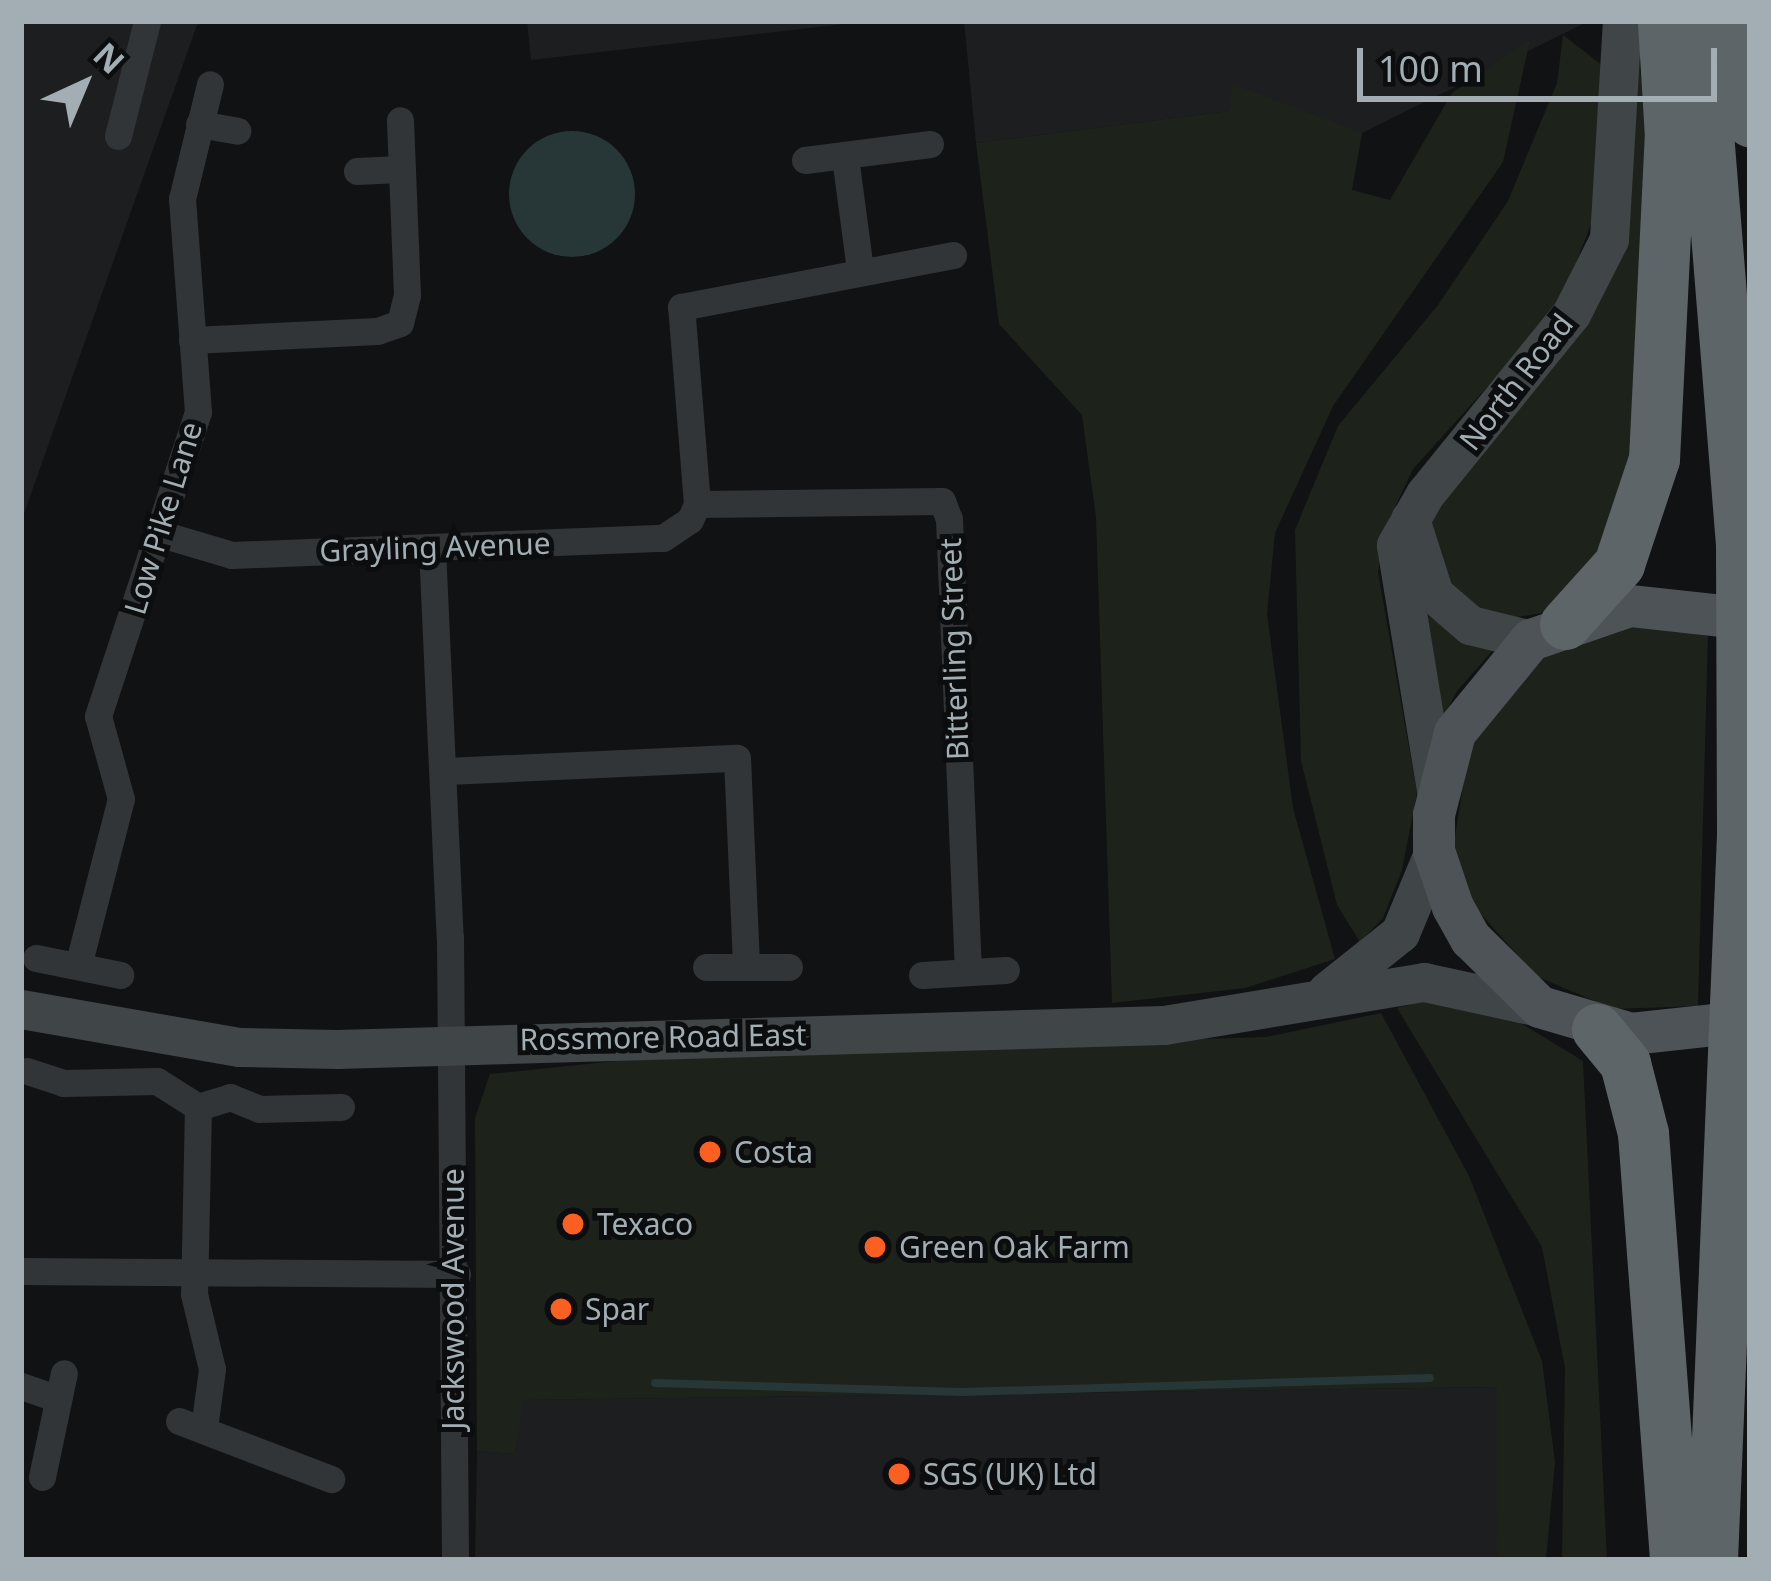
<!DOCTYPE html>
<html>
<head>
<meta charset="utf-8">
<style>
	body { margin:0 }
	#map { position:relative; width:1771px; height:1581px; overflow:hidden; background:#111213; font-family:"Noto Sans",sans-serif }
	div>[style] { position:absolute }
	.built>* { inset:0; background:#1d1e20 }
	.green>* { inset:0; background:#1d231b }
	.water>* { inset:0; background:#273637 }
	.round { border-radius:50% }
	.stream>* { height:8px; margin:-4px; padding:0 4px; transform-origin:4px; border-radius:4px; background:#273637 }
	.street>* { height:27px; margin:-13.5px; padding:0 13.5px; transform-origin:13.5px; border-radius:13.5px; background:#323538 }
	.secondary>* { height:39px; margin:-19.5px; padding:0 19.5px; transform-origin:19.5px; border-radius:19.5px; background:#404548 }
	.primary>* { height:42px; margin:-21px; padding:0 21px; transform-origin:21px; border-radius:21px; background:#4e5357 }
	.highway>* { height:51px; margin:-25.5px; padding:0 25.5px; transform-origin:25.5px; border-radius:25.5px; background:#5e6569 }
	.dots>* { width:33px; height:33px; translate:-50% -50%; box-sizing:border-box; border:6px solid #0c0d0e; border-radius:50% }
	span { translate:-50% -50%; white-space:nowrap; text-align:center; line-height:1.15; -webkit-text-stroke:10px #0c0d0e; paint-order:stroke }
	.street-label { font-size:30px; color:#a2aeb4 }
	.poi-label { font-size:30px; color:#a2aeb4 }
	.left { translate:0 -50%; text-align:left }
	.frame { position:absolute; inset:0; border:24px solid #a2aeb4; pointer-events:none }
	.north { position:absolute; left:24px; top:24px; width:120px; height:120px; -webkit-text-stroke:9px #0c0d0e; paint-order:stroke; rotate:44deg; font-size:33px; font-weight:700; line-height:48px; text-align:center; color:#a2aeb4 }
	.north::after { content:''; display:block; margin:auto; width:42px; height:54px; background:#a2aeb4; clip-path:polygon(50% 0,100% 100%,50% 72%,0 100%) }
	.scale { position:absolute; left:1357px; top:48px; width:360px; height:54px; box-sizing:border-box; border:6px solid #a2aeb4; border-top:0; padding-left:15px; font-size:36px; line-height:42px; white-space:nowrap; color:#a2aeb4; -webkit-text-stroke:9px #0c0d0e; paint-order:stroke }
</style>
</head>
<body>
<div id="map">
	<div class="built">
		<i style="clip-path:polygon(21px 21px,212px 21px,197px 25px,21px 522px)"></i>
		<i style="clip-path:polygon(527px 21px,870px 21px,531px 60px)"></i>
		<i style="clip-path:polygon(964px 21px,1587px 21px,1587px 22px,1362px 133px,1231px 111px,976px 143px)"></i>
		<i style="clip-path:polygon(1498px 1387px,1498px 1560px,475px 1560px,477px 1451px,515px 1454px,522px 1400px)"></i>
	</div>
	<div class="green">
		<i style="clip-path:polygon(1563px 35px,1607px 69px,1592px 221px,1568px 284px,1534px 335px,1413px 469px,1386px 526px,1378px 572px,1417px 793px,1402px 870px,1383px 918px,1360px 942px,1337px 905px,1301px 761px,1295px 530px,1338px 426px,1438px 305px,1508px 201px,1557px 83px)"></i>
		<i style="clip-path:polygon(1530px 40px,1503px 162px,1333px 406px,1275px 533px,1267px 614px,1293px 808px,1335px 959px,1245px 988px,1112px 1003px,1096px 517px,1082px 415px,999px 324px,976px 143px,1230px 111px,1232px 84px,1362px 133px,1352px 190px,1390px 200px,1452px 93px)"></i>
		<i style="clip-path:polygon(1639px 59px,1649px 161px,1626px 520px,1553px 611px,1500px 620px,1452px 594px,1429px 519px,1628px 198px)"></i>
		<i style="clip-path:polygon(1421px 610px,1466px 644px,1494px 649px,1457px 691px,1436px 732px)"></i>
		<i style="clip-path:polygon(1619px 624px,1708px 634px,1698px 1006px,1613px 1009px,1536px 976px,1473px 905px,1453px 848px,1470px 744px,1549px 651px)"></i>
		<i style="clip-path:polygon(1441px 997px,1509px 1016px,1583px 1061px,1607px 1560px,1562px 1560px,1565px 1368px,1542px 1247px,1397px 1008px)"></i>
		<i style="clip-path:polygon(1381px 1013px,1469px 1176px,1542px 1361px,1555px 1462px,1546px 1560px,1498px 1560px,1497px 1387px,523px 1400px,515px 1454px,477px 1451px,475px 1118px,490px 1074px,665px 1056px,1266px 1037px)"></i>
	</div>
	<div class="water">
		<i class="round" style="left:509px;top:131px;width:126px;height:126px"></i>
	</div>
	<div class="stream">
		<i style="left:655px;top:1383px;width:307px;rotate:1.7deg"></i>
		<i style="left:962px;top:1392px;width:468px;rotate:-1.7deg"></i>
	</div>
	<div class="street">
		<i style="left:199px;top:124px;width:39px;rotate:10deg"></i>
		<i style="left:118px;top:136px;width:119px;rotate:-75.8deg"></i>
		<i style="left:845px;top:157px;width:114px;rotate:82.4deg"></i>
		<i style="left:805px;top:160px;width:126px;rotate:-7.3deg"></i>
		<i style="left:357px;top:171px;width:42px;rotate:-2.7deg"></i>
		<i style="left:192px;top:340px;width:185px;rotate:-2.8deg"></i>
		<i style="left:377px;top:331px;width:24px;rotate:-19deg"></i>
		<i style="left:400px;top:323px;width:29px;rotate:-76deg"></i>
		<i style="left:407px;top:295px;width:175px;rotate:-92.3deg"></i>
		<i style="left:697px;top:504px;width:245px;rotate:-0.7deg"></i>
		<i style="left:942px;top:501px;width:19px;rotate:69deg"></i>
		<i style="left:949px;top:519px;width:453px;rotate:87.6deg"></i>
		<i style="left:161px;top:534px;width:74px;rotate:16.5deg"></i>
		<i style="left:232px;top:555px;width:431px;rotate:-2.3deg"></i>
		<i style="left:663px;top:538px;width:32px;rotate:-34deg"></i>
		<i style="left:690px;top:520px;width:17px;rotate:-66deg"></i>
		<i style="left:697px;top:504px;width:198px;rotate:-94.6deg"></i>
		<i style="left:681px;top:307px;width:277px;rotate:-10.8deg"></i>
		<i style="left:432px;top:548px;width:389px;rotate:87.4deg"></i>
		<i style="left:450px;top:937px;width:623px;rotate:89.54deg"></i>
		<i style="left:446px;top:771px;width:291px;rotate:-2.6deg"></i>
		<i style="left:737px;top:758px;width:206px;rotate:87.5deg"></i>
		<i style="left:36px;top:958px;width:86px;rotate:11.4deg"></i>
		<i style="left:78px;top:966px;width:172px;rotate:-75.6deg"></i>
		<i style="left:121px;top:799px;width:86px;rotate:-105.5deg"></i>
		<i style="left:98px;top:716px;width:320px;rotate:-71.8deg"></i>
		<i style="left:198px;top:412px;width:214px;rotate:-94.3deg"></i>
		<i style="left:182px;top:199px;width:118px;rotate:-76.3deg"></i>
		<i style="left:706px;top:967px;width:83px"></i>
		<i style="left:922px;top:975px;width:84px;rotate:-3.4deg"></i>
		<i style="left:27px;top:1071px;width:38px;rotate:18deg"></i>
		<i style="left:63px;top:1083px;width:94px;rotate:-1.2deg"></i>
		<i style="left:157px;top:1081px;width:49px;rotate:32.4deg"></i>
		<i style="left:198px;top:1107px;width:34px;rotate:-17deg"></i>
		<i style="left:230px;top:1097px;width:31px;rotate:22deg"></i>
		<i style="left:259px;top:1109px;width:82px;rotate:-1.4deg"></i>
		<i style="left:198px;top:1107px;width:187px;rotate:91.2deg"></i>
		<i style="left:194px;top:1294px;width:77px;rotate:76.5deg"></i>
		<i style="left:212px;top:1369px;width:60px;rotate:97.7deg"></i>
		<i style="left:21px;top:1271px;width:436px;rotate:0.4deg"></i>
		<i style="left:21px;top:1386px;width:36px;rotate:19deg"></i>
		<i style="left:179px;top:1421px;width:163px;rotate:20.9deg"></i>
		<i style="left:42px;top:1477px;width:106px;rotate:-78.1deg"></i>
	</div>
	<div class="secondary">
		<i style="left:1410px;top:519px;width:79px;rotate:72.3deg"></i>
		<i style="left:1434px;top:594px;width:48px;rotate:40.7deg"></i>
		<i style="left:1470px;top:625px;width:63px;rotate:13.8deg"></i>
		<i style="left:1436px;top:790px;width:248px;rotate:-99.3deg"></i>
		<i style="left:1396px;top:545px;width:59px;rotate:-60.4deg"></i>
		<i style="left:1425px;top:494px;width:232px;rotate:-51deg"></i>
		<i style="left:1571px;top:314px;width:84px;rotate:-63.1deg"></i>
		<i style="left:1609px;top:239px;width:218px;rotate:-86.6deg"></i>
		<i style="left:1327px;top:991px;width:93px;rotate:-38.5deg"></i>
		<i style="left:1400px;top:933px;width:89px;rotate:-67.5deg"></i>
		<i style="left:21px;top:1009px;width:221px;rotate:9.9deg"></i>
		<i style="left:239px;top:1047px;width:98px;rotate:1.2deg"></i>
		<i style="left:337px;top:1049px;width:827px;rotate:-1.66deg"></i>
		<i style="left:1164px;top:1025px;width:264px;rotate:-9.4deg"></i>
		<i style="left:1424px;top:982px;width:119px;rotate:12.2deg"></i>
	</div>
	<div class="primary">
		<i style="left:1750px;top:619px;width:121px;rotate:-173.8deg"></i>
		<i style="left:1630px;top:606px;width:105px;rotate:161deg"></i>
		<i style="left:1531px;top:640px;width:120px;rotate:129.3deg"></i>
		<i style="left:1455px;top:733px;width:85px;rotate:104.4deg"></i>
		<i style="left:1434px;top:815px;width:36px;rotate:90deg"></i>
		<i style="left:1434px;top:851px;width:59px;rotate:71.3deg"></i>
		<i style="left:1453px;top:907px;width:37px;rotate:61deg"></i>
		<i style="left:1471px;top:939px;width:97px;rotate:44.6deg"></i>
		<i style="left:1540px;top:1007px;width:95px;rotate:16.5deg"></i>
		<i style="left:1631px;top:1034px;width:120px;rotate:-6.2deg"></i>
	</div>
	<div class="highway">
		<i style="left:1699px;top:21px;width:525px;rotate:85.41deg"></i>
		<i style="left:1741px;top:544px;width:291px;rotate:89.8deg"></i>
		<i style="left:1742px;top:835px;width:726px;rotate:92.37deg"></i>
		<i style="left:1739px;top:21px;width:101px;rotate:83.7deg"></i>
		<i style="left:1565px;top:624px;width:81px;rotate:-48deg"></i>
		<i style="left:1619px;top:564px;width:111px;rotate:-71.6deg"></i>
		<i style="left:1654px;top:459px;width:322px;rotate:-87.2deg"></i>
		<i style="left:1670px;top:137px;width:116px;rotate:-93.5deg"></i>
		<i style="left:1597px;top:1029px;width:44px;rotate:50.5deg"></i>
		<i style="left:1625px;top:1063px;width:72px;rotate:75.6deg"></i>
		<i style="left:1643px;top:1133px;width:428px;rotate:85.7deg"></i>
	</div>
	<div class="dots">
		<i style="left:710px;top:1152px;background:#fb5f21"></i>
		<i style="left:573px;top:1224px;background:#fb5f21"></i>
		<i style="left:875px;top:1247px;background:#fb5f21"></i>
		<i style="left:561px;top:1309px;background:#fb5f21"></i>
		<i style="left:899px;top:1474px;background:#fb5f21"></i>
	</div>
	<div class="street-label">
		<span style="left:1516px;top:382px;rotate:-52deg">North Road</span>
		<span style="left:163px;top:518px;rotate:-73deg">Low Pike Lane</span>
		<span style="left:435px;top:547px;rotate:-2deg">Grayling Avenue</span>
		<span style="left:954px;top:649px;rotate:-92deg">Bitterling Street</span>
		<span style="left:663px;top:1037px;rotate:-1deg">Rossmore Road East</span>
		<span style="left:453px;top:1299px;rotate:-90deg">Jackswood Avenue</span>
	</div>
	<div class="poi-label">
		<span class="left" style="left:734px;top:1152px">Costa</span>
		<span class="left" style="left:597px;top:1224px">Texaco</span>
		<span class="left" style="left:899px;top:1247px">Green Oak Farm</span>
		<span class="left" style="left:585px;top:1309px">Spar</span>
		<span class="left" style="left:923px;top:1474px">SGS (UK) Ltd</span>
	</div>
	<div class="frame"></div>
	<div class="north">N</div>
	<div class="scale">100 m</div>
</div>
</body>
</html>
